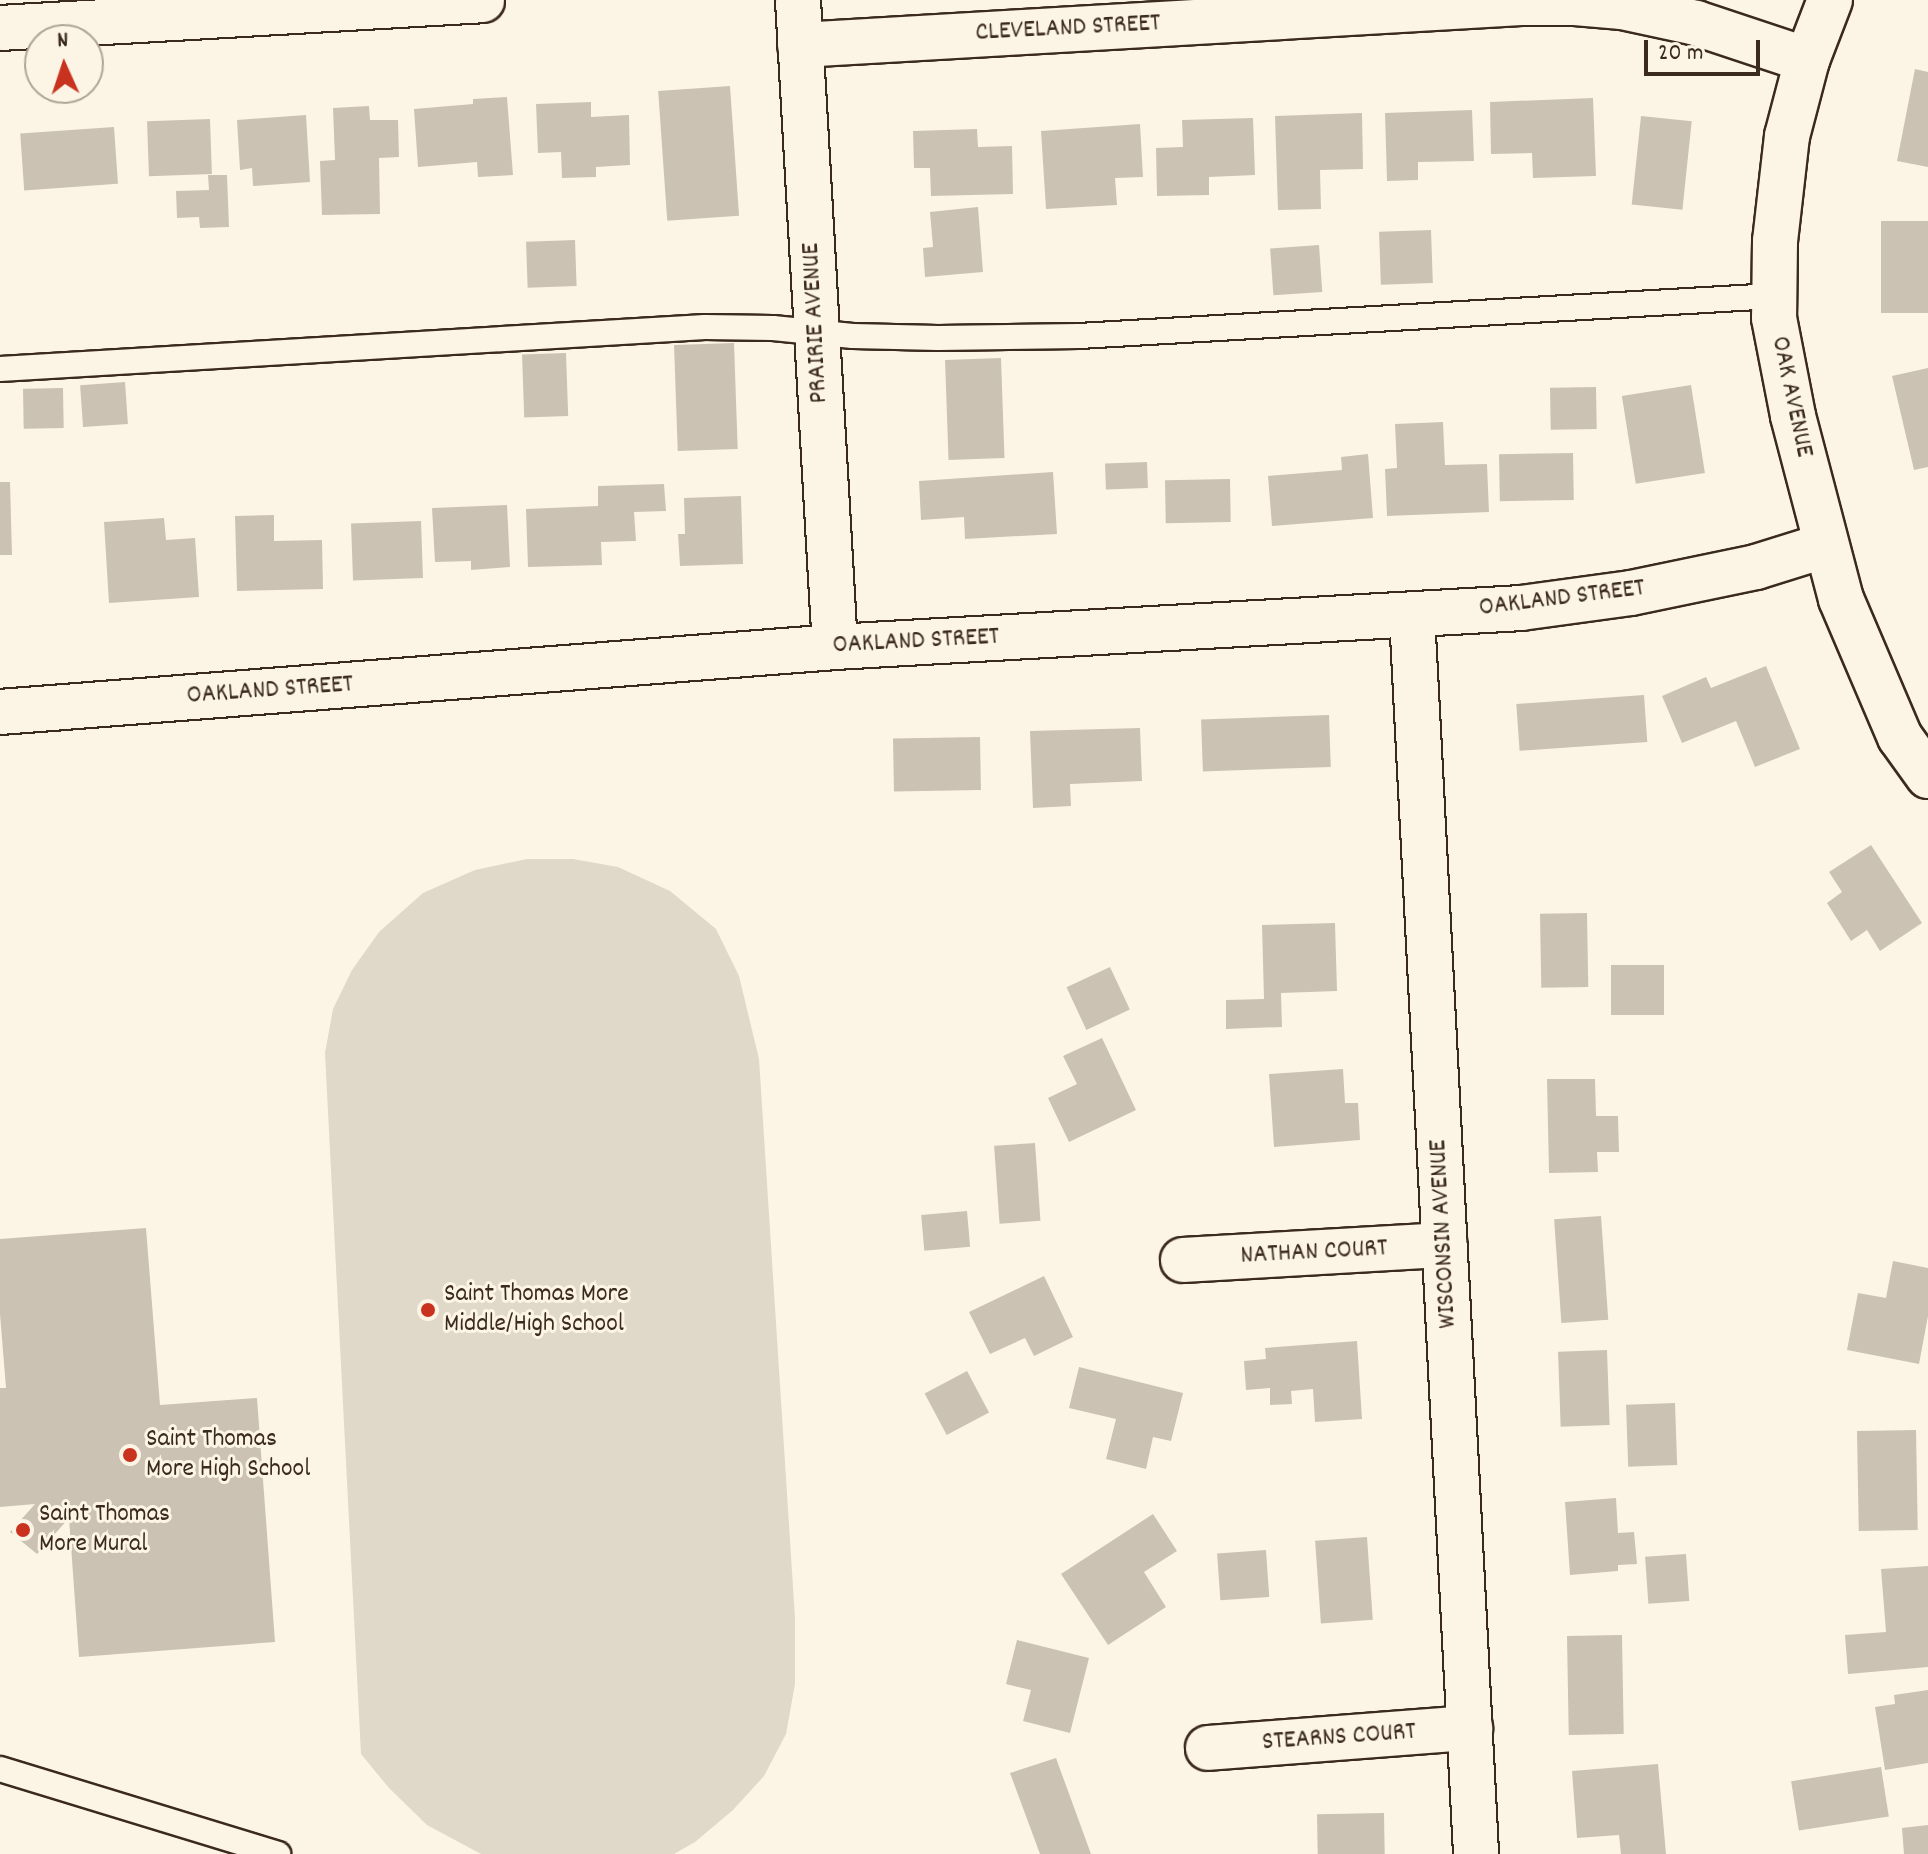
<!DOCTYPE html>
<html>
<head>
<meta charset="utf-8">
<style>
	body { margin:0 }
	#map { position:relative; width:1928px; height:1854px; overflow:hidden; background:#fcf5e5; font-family:Dekko,sans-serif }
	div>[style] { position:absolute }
	.green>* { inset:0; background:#e0d8c8 }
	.building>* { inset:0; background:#ccc2b3; transform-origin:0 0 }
	.roads { filter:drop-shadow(2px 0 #3b2a1e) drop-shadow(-2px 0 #3b2a1e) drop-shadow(0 2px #3b2a1e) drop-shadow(0 -2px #3b2a1e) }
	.service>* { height:24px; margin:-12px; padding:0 12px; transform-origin:12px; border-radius:12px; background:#fcf5e5 }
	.minor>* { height:44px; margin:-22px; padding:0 22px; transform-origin:22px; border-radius:22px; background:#fcf5e5 }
	.dots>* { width:22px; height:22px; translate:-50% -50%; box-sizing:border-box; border:4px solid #fcf5e5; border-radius:50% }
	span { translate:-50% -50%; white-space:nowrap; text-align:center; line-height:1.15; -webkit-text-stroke:6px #fcf5e5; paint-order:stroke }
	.street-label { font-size:26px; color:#3b2a1e }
	.poi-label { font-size:26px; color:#3b2a1e }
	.left { translate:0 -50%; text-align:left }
	.north { position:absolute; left:24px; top:24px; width:80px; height:80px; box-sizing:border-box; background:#fcf5e5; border:2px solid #afa495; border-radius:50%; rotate:357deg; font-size:22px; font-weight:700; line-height:32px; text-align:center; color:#3b2a1e }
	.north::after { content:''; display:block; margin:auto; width:28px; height:36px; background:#c8321e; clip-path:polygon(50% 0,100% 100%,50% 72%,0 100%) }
	.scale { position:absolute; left:1644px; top:40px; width:116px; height:36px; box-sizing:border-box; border:4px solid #3b2a1e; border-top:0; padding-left:10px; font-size:24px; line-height:28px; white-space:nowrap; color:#3b2a1e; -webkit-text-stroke:6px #fcf5e5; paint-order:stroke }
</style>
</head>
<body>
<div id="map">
	<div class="green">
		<i style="clip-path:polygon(527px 859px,573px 859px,618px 867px,670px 891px,716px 929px,739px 976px,759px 1059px,795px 1618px,795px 1684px,786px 1734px,764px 1776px,733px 1810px,695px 1842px,674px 1854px,481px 1854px,427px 1825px,389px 1788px,361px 1754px,325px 1053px,333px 1009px,352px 970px,379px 932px,423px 893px,475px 870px)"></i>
	</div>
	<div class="building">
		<i style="clip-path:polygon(1915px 69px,1928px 72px,1928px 167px,1897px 161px)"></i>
		<i style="left:730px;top:86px;width:130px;height:72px;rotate:86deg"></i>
		<i style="clip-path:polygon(507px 97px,513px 175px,478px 177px,477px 162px,418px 167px,414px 109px,473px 104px,473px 99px)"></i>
		<i style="clip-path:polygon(1593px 98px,1596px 176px,1533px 178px,1532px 153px,1491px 154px,1490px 102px)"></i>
		<i style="clip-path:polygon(591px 102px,591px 117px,629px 115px,630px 165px,596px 167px,596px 177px,562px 178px,561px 152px,538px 153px,536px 104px)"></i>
		<i style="clip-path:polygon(369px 106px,370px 120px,398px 120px,399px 157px,379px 158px,380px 214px,322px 215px,320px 161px,335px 160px,333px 108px)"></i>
		<i style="clip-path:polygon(1472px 110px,1474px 161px,1418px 162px,1418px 180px,1387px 181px,1385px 113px)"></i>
		<i style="clip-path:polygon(1362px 113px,1363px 169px,1320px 170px,1321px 209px,1278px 210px,1275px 116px)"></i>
		<i style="clip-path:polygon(306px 115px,310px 182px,253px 186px,252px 168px,240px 170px,237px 120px)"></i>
		<i style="left:1641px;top:116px;width:51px;height:89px;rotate:6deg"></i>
		<i style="clip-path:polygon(1253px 118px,1255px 175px,1209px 177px,1209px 195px,1157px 196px,1156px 148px,1183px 147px,1182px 120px)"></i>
		<i style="left:210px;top:119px;width:55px;height:63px;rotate:88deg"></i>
		<i style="clip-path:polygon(1140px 124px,1143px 177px,1115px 178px,1117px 205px,1046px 209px,1041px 131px)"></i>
		<i style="left:114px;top:127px;width:57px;height:94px;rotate:86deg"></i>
		<i style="clip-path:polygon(977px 129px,978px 147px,1012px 146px,1013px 194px,931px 196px,930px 168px,914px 168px,913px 131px)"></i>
		<i style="clip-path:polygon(208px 175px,227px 175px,229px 227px,200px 228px,199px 217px,177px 218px,176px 191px,209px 190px)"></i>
		<i style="clip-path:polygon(978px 207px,983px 272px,925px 277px,923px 248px,933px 247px,930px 212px)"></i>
		<i style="left:1928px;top:221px;width:92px;height:47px;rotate:90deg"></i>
		<i style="left:1431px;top:230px;width:53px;height:52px;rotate:88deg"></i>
		<i style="left:575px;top:240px;width:46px;height:49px;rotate:88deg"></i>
		<i style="left:1319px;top:245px;width:47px;height:49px;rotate:86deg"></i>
		<i style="left:734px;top:343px;width:106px;height:60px;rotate:88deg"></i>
		<i style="left:566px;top:353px;width:63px;height:44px;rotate:88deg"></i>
		<i style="left:1001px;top:358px;width:100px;height:56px;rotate:88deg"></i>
		<i style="clip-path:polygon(1928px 368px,1928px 467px,1914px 470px,1892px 376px)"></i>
		<i style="left:125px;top:382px;width:42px;height:45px;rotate:86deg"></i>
		<i style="left:1691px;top:385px;width:89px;height:70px;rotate:81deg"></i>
		<i style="left:1596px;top:387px;width:42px;height:46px;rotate:89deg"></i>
		<i style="left:63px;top:388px;width:40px;height:40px;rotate:89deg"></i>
		<i style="clip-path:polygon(1443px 422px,1445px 465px,1487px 464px,1489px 512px,1387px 516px,1385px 469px,1397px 468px,1395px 424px)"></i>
		<i style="left:1573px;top:453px;width:47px;height:74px;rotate:89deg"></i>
		<i style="clip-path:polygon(1368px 454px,1373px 518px,1272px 526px,1268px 476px,1342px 470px,1341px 457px)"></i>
		<i style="left:1147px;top:462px;width:26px;height:42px;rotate:88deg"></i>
		<i style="clip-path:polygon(1053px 472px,1057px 534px,965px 539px,964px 517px,921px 520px,919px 481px)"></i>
		<i style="left:1230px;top:479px;width:43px;height:65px;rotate:89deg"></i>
		<i style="clip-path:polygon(0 482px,10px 482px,12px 555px,0 555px)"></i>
		<i style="clip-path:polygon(664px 484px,666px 511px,634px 512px,636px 541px,601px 542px,602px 565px,528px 567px,526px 509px,598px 506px,598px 486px)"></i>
		<i style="clip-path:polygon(741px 496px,743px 564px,680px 566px,678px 534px,685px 534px,684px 498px)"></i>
		<i style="clip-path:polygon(507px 505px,510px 567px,471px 570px,471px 561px,435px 562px,432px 508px)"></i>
		<i style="clip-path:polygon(274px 515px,274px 541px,322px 540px,323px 589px,237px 591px,235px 516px)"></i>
		<i style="clip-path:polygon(164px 518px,166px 540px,195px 538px,199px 597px,109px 603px,104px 522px)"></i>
		<i style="left:421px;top:521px;width:57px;height:70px;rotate:88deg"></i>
		<i style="clip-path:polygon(1766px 666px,1800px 749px,1755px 767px,1736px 721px,1682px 743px,1662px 696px,1706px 677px,1711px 688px)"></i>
		<i style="left:1644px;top:695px;width:47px;height:128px;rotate:86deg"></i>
		<i style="left:1329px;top:715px;width:52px;height:128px;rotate:88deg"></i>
		<i style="clip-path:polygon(1140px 728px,1142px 781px,1070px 784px,1071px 806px,1033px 808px,1030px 731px)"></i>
		<i style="left:980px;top:737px;width:53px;height:87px;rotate:89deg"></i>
		<i style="clip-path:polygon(1871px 845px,1922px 923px,1880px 951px,1867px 930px,1851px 941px,1827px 903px,1842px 892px,1829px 872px)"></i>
		<i style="left:1587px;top:913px;width:74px;height:47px;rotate:89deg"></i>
		<i style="clip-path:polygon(1335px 923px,1337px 991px,1281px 993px,1282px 1027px,1226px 1029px,1226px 1000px,1264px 999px,1262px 925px)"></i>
		<i style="left:1611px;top:965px;width:53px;height:50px"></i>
		<i style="left:1110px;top:967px;width:47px;height:48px;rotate:65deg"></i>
		<i style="clip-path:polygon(1102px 1038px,1136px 1110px,1069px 1142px,1048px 1098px,1077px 1084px,1063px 1056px)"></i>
		<i style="clip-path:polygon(1343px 1069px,1345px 1103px,1358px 1103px,1360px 1140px,1274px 1147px,1269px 1074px)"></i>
		<i style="clip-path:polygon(1547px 1079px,1595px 1079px,1596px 1116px,1618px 1116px,1619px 1152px,1597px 1152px,1598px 1172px,1549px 1173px)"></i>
		<i style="left:1035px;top:1143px;width:78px;height:41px;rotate:86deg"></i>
		<i style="left:967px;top:1211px;width:36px;height:46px;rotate:85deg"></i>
		<i style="left:1601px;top:1216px;width:104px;height:47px;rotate:86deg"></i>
		<i style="clip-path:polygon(146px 1228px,160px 1405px,257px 1398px,275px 1642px,79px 1657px,69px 1518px,37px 1554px,10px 1532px,35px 1504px,0 1507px,0 1388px,6px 1388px,0 1314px,0 1239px)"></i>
		<i style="clip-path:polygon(1893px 1261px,1928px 1268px,1928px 1316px,1919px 1364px,1847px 1350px,1858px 1293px,1886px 1298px)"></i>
		<i style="clip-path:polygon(1044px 1276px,1073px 1337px,1034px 1356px,1025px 1338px,990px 1354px,969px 1312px)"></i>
		<i style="clip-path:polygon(1357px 1341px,1362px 1419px,1315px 1422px,1313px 1389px,1291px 1391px,1292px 1404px,1270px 1405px,1270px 1388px,1246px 1390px,1244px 1361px,1266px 1359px,1265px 1348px)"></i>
		<i style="left:1607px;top:1350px;width:75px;height:49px;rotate:88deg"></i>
		<i style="clip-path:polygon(1079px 1367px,1183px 1393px,1171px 1441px,1153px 1437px,1146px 1469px,1106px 1459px,1116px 1419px,1069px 1408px)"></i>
		<i style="left:967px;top:1371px;width:47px;height:48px;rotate:62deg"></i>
		<i style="left:1675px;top:1403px;width:62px;height:49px;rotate:88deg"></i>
		<i style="left:1916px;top:1430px;width:100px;height:59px;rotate:89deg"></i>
		<i style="clip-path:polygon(1616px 1498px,1618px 1533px,1634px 1532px,1637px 1564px,1618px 1565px,1618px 1571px,1570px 1575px,1565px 1502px)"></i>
		<i style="clip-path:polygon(1153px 1514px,1177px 1551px,1144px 1572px,1166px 1607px,1108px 1645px,1061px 1574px)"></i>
		<i style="left:1367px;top:1537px;width:83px;height:52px;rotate:86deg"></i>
		<i style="left:1266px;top:1550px;width:47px;height:49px;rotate:86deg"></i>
		<i style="left:1686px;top:1554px;width:47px;height:41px;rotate:86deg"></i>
		<i style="clip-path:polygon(1928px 1566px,1928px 1667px,1848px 1674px,1845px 1635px,1886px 1632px,1881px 1569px)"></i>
		<i style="left:1622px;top:1635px;width:99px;height:55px;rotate:89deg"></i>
		<i style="clip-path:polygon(1017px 1640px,1089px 1658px,1070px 1733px,1023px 1721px,1031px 1690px,1006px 1684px)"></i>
		<i style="clip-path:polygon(1928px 1690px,1928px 1763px,1885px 1770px,1875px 1707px,1895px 1704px,1894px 1695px)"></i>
		<i style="clip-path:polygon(1056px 1758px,1091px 1854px,1040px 1854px,1010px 1773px)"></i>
		<i style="clip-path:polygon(1658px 1764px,1666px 1854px,1621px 1854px,1619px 1835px,1577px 1838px,1572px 1771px)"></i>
		<i style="left:1881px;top:1767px;width:50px;height:91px;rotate:81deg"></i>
		<i style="left:1384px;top:1813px;width:41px;height:67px;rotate:89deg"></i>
		<i style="clip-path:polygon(1928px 1825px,1928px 1854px,1904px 1854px,1902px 1828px)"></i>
	</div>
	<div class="roads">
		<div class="service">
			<i style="left:0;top:369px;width:706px;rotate:-3.41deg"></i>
			<i style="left:705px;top:327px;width:68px;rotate:0.8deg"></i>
			<i style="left:773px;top:328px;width:80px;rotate:5.7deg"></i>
			<i style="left:853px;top:336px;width:85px;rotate:1.3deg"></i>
			<i style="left:938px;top:338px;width:141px;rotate:-0.8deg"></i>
			<i style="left:1079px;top:336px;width:697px;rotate:-3.29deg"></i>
			<i style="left:0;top:1769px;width:291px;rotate:17deg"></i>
		</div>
		<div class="minor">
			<i style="left:798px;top:0;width:648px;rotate:86.73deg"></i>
			<i style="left:1830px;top:0;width:64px;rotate:111deg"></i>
			<i style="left:1807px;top:60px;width:79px;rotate:104.7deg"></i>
			<i style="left:1787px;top:136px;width:106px;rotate:96.5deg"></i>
			<i style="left:1775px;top:241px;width:77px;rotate:90.7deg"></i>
			<i style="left:1774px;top:318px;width:100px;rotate:79deg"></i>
			<i style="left:1793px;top:416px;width:189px;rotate:75.3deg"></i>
			<i style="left:1841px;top:599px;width:150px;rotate:66.9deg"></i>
			<i style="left:1900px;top:737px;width:48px;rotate:54.3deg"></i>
			<i style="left:0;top:28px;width:483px;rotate:-3.3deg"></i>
			<i style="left:800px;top:45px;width:722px;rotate:-3.33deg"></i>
			<i style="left:1521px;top:3px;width:54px"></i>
			<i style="left:1575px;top:3px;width:47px;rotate:4.9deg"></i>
			<i style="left:1622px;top:7px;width:76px;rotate:12.2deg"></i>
			<i style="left:1696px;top:23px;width:117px;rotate:18.4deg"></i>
			<i style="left:1412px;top:615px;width:1241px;rotate:87.04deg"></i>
			<i style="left:0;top:712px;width:838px;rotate:-4.45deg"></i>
			<i style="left:835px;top:647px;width:687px;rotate:-3.25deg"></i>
			<i style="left:1521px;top:608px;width:111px;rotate:-7.8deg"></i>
			<i style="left:1631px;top:593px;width:128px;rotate:-11.7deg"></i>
			<i style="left:1756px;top:567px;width:73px;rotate:-17.4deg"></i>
			<i style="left:1183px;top:1260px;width:262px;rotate:-3.3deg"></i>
			<i style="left:1208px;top:1748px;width:263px;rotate:-4.4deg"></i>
		</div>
	</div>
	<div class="dots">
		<i style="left:428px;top:1310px;background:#c8321e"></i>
		<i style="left:130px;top:1455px;background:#c8321e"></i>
		<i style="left:23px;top:1530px;background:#c8321e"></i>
	</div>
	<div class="street-label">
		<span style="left:1068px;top:29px;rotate:-3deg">CLEVELAND STREET</span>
		<span style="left:816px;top:323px;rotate:-93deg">PRAIRIE AVENUE</span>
		<span style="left:1791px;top:397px;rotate:78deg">OAK AVENUE</span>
		<span style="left:1562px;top:599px;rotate:-7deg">OAKLAND STREET</span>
		<span style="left:916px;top:642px;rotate:-3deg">OAKLAND STREET</span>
		<span style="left:270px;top:691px;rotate:-4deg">OAKLAND STREET</span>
		<span style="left:1444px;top:1234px;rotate:-93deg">WISCONSIN AVENUE</span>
		<span style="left:1314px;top:1253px;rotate:-3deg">NATHAN COURT</span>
		<span style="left:1339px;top:1738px;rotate:-4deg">STEARNS COURT</span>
	</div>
	<div class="poi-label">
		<span class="left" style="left:444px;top:1310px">Saint Thomas More<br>Middle/High School</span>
		<span class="left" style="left:146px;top:1455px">Saint Thomas<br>More High School</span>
		<span class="left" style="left:39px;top:1530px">Saint Thomas<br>More Mural</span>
	</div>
	<div class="north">N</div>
	<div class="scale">20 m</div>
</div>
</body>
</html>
